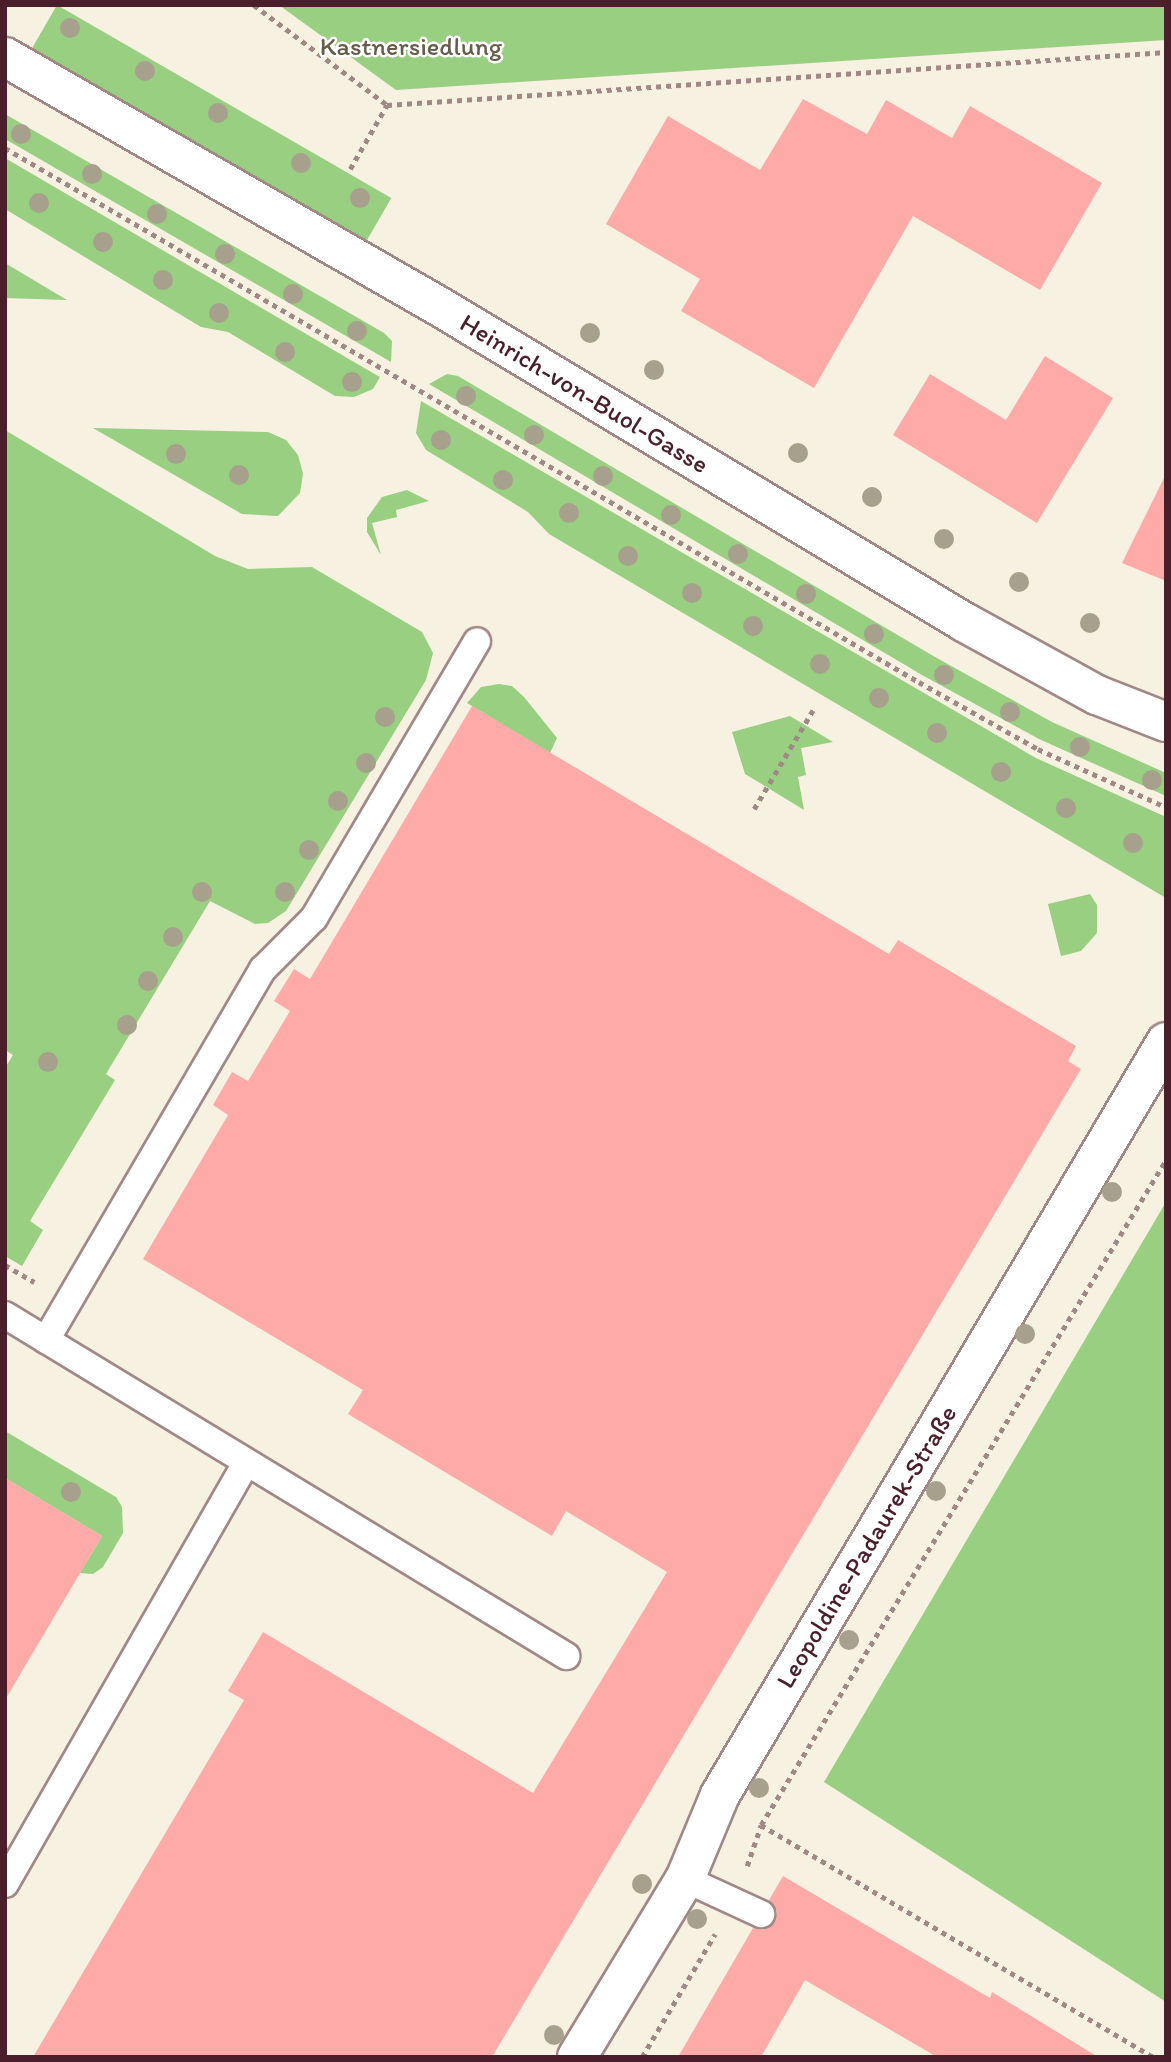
<!DOCTYPE html>
<html>
<head>
<meta charset="utf-8">
<style>
	body { margin:0 }
	#map { position:relative; width:1171px; height:2062px; overflow:hidden; background:#f6f1e1; font-family:Itim,sans-serif }
	div>[style] { position:absolute }
	.green>* { inset:0; background:#98cf81; transform-origin:0 0 }
	.building>* { inset:0; background:#feaaa8 }
	.path>* { height:4.5px; margin-top:-2.25px; transform-origin:0; background:repeating-linear-gradient(90deg,#a08886 0 5px,transparent 0 10px) }
	.roads { filter:drop-shadow(2px 0 #a08886) drop-shadow(-2px 0 #a08886) drop-shadow(0 2px #a08886) drop-shadow(0 -2px #a08886) }
	.lane>* { height:26px; margin:-13px; padding:0 13px; transform-origin:13px; border-radius:13px; background:#fff }
	.street>* { height:38px; margin:-19px; padding:0 19px; transform-origin:19px; border-radius:19px; background:#fff }
	.trees>* { width:20px; height:20px; margin:-10px; border-radius:50%; background:#a6a08d }
	span { translate:-50% -50%; white-space:nowrap; text-align:center; line-height:1.15; -webkit-text-stroke:5px #fff; paint-order:stroke }
	.park-label { font-size:26px; color:#655d49 }
	.street-label { font-size:26px; color:#4a1f2b }
	.frame { position:absolute; inset:0; border:7px solid #4a1f2b; pointer-events:none }
</style>
</head>
<body>
<div id="map">
	<div class="green">
		<i style="left:57px;top:5px;width:386px;height:52px;rotate:30deg"></i>
		<i style="clip-path:polygon(279px 5px,1166px 5px,1166px 40px,396px 90px)"></i>
		<i style="clip-path:polygon(5px 114px,384px 333px,392px 341px,391px 362px,5px 139px)"></i>
		<i style="clip-path:polygon(5px 158px,366px 369px,380px 377px,373px 389px,354px 397px,335px 396px,228px 332px,201px 327px,5px 209px)"></i>
		<i style="clip-path:polygon(5px 263px,67px 300px,5px 298px)"></i>
		<i style="clip-path:polygon(447px 374px,458px 376px,935px 657px,1052px 722px,1166px 773px,1166px 796px,1039px 739px,922px 675px,429px 384px)"></i>
		<i style="clip-path:polygon(421px 401px,1036px 758px,1166px 817px,1166px 898px,549px 534px,528px 512px,426px 450px,416px 433px)"></i>
		<i style="clip-path:polygon(93px 428px,268px 432px,286px 440px,298px 455px,303px 474px,300px 493px,278px 516px,242px 514px)"></i>
		<i style="clip-path:polygon(5px 430px,215px 556px,248px 569px,312px 567px,422px 632px,433px 653px,426px 680px,286px 911px,268px 923px,255px 924px,210px 901px,106px 1074px,115px 1080px,30px 1221px,43px 1230px,22px 1266px,5px 1256px,5px 1068px,13px 1055px,5px 1050px)"></i>
		<i style="clip-path:polygon(407px 490px,429px 501px,396px 510px,397px 517px,372px 523px,381px 555px,367px 532px,367px 518px,382px 497px)"></i>
		<i style="clip-path:polygon(499px 684px,512px 686px,524px 697px,557px 738px,550px 753px,467px 703px,481px 687px)"></i>
		<i style="clip-path:polygon(790px 716px,833px 742px,801px 748px,806px 775px,798px 777px,804px 810px,745px 774px,732px 732px)"></i>
		<i style="clip-path:polygon(1090px 894px,1097px 905px,1097px 933px,1081px 951px,1061px 956px,1048px 904px)"></i>
		<i style="clip-path:polygon(1166px 1202px,1166px 2002px,824px 1782px)"></i>
		<i style="clip-path:polygon(5px 1431px,116px 1497px,122px 1507px,123px 1533px,103px 1567px,93px 1574px,80px 1573px,102px 1536px,5px 1478px)"></i>
	</div>
	<div class="building">
		<i style="clip-path:polygon(803px 99px,867px 134px,886px 100px,952px 138px,970px 106px,1102px 183px,1040px 290px,913px 216px,814px 388px,681px 311px,700px 279px,606px 224px,668px 116px,760px 170px)"></i>
		<i style="clip-path:polygon(1045px 356px,1113px 398px,1037px 523px,893px 435px,930px 374px,1006px 420px)"></i>
		<i style="clip-path:polygon(1166px 474px,1166px 581px,1122px 563px)"></i>
		<i style="clip-path:polygon(472px 706px,889px 954px,898px 940px,1076px 1046px,1068px 1061px,1081px 1069px,492px 2057px,33px 2057px,244px 1700px,228px 1691px,263px 1632px,533px 1793px,667px 1572px,566px 1511px,552px 1536px,348px 1414px,363px 1390px,143px 1259px,228px 1115px,213px 1105px,232px 1072px,248px 1081px,290px 1011px,274px 1001px,294px 969px,310px 979px)"></i>
		<i style="clip-path:polygon(5px 1478px,102px 1536px,5px 1700px)"></i>
		<i style="clip-path:polygon(783px 1876px,990px 1998px,992px 1992px,1098px 2057px,937px 2057px,805px 1980px,761px 2057px,678px 2057px,753px 1928px,763px 1930px,775px 1921px,777px 1912px,769px 1900px)"></i>
	</div>
	<div class="path">
		<i style="left:254px;top:5px;width:166px;rotate:36.9deg"></i>
		<i style="left:5px;top:148px;width:1059px;rotate:30.3deg"></i>
		<i style="left:919px;top:682px;width:137px;rotate:29.4deg"></i>
		<i style="left:1038px;top:749px;width:141px;rotate:24.4deg"></i>
		<i style="left:350px;top:169px;width:74px;rotate:-60deg"></i>
		<i style="left:387px;top:105px;width:781px;rotate:-3.89deg"></i>
		<i style="left:754px;top:809px;width:115px;rotate:-59.2deg"></i>
		<i style="left:5px;top:1265px;width:34px;rotate:30deg"></i>
		<i style="left:761px;top:1825px;width:456px;rotate:30.6deg"></i>
		<i style="left:747px;top:1866px;width:43px;rotate:-71.1deg"></i>
		<i style="left:761px;top:1825px;width:779px;rotate:-58.66deg"></i>
		<i style="left:642px;top:2057px;width:143px;rotate:-59.3deg"></i>
	</div>
	<div class="roads">
		<div class="lane">
			<i style="left:5px;top:1315px;width:657px;rotate:31.29deg"></i>
			<i style="left:46px;top:1340px;width:430px;rotate:-59.7deg"></i>
			<i style="left:263px;top:969px;width:72px;rotate:-45deg"></i>
			<i style="left:314px;top:918px;width:321px;rotate:-59.5deg"></i>
			<i style="left:685px;top:1879px;width:84px;rotate:24.7deg"></i>
			<i style="left:5px;top:1884px;width:486px;rotate:-60.2deg"></i>
		</div>
		<div class="street">
			<i style="left:5px;top:57px;width:504px;rotate:29.87deg"></i>
			<i style="left:442px;top:308px;width:609px;rotate:31.03deg"></i>
			<i style="left:964px;top:622px;width:152px;rotate:28.8deg"></i>
			<i style="left:1097px;top:695px;width:74px;rotate:21.4deg"></i>
			<i style="left:577px;top:2057px;width:208px;rotate:-58.8deg"></i>
			<i style="left:685px;top:1879px;width:91px;rotate:-67.4deg"></i>
			<i style="left:720px;top:1795px;width:875px;rotate:-59.36deg"></i>
		</div>
	</div>
	<div class="trees">
		<i style="left:70px;top:28px"></i>
		<i style="left:145px;top:71px"></i>
		<i style="left:218px;top:113px"></i>
		<i style="left:21px;top:134px"></i>
		<i style="left:301px;top:163px"></i>
		<i style="left:92px;top:174px"></i>
		<i style="left:360px;top:198px"></i>
		<i style="left:39px;top:203px"></i>
		<i style="left:157px;top:214px"></i>
		<i style="left:103px;top:242px"></i>
		<i style="left:225px;top:254px"></i>
		<i style="left:163px;top:280px"></i>
		<i style="left:293px;top:294px"></i>
		<i style="left:219px;top:313px"></i>
		<i style="left:357px;top:331px"></i>
		<i style="left:590px;top:333px"></i>
		<i style="left:285px;top:352px"></i>
		<i style="left:654px;top:370px"></i>
		<i style="left:352px;top:382px"></i>
		<i style="left:466px;top:396px"></i>
		<i style="left:534px;top:435px"></i>
		<i style="left:441px;top:440px"></i>
		<i style="left:798px;top:453px"></i>
		<i style="left:176px;top:454px"></i>
		<i style="left:239px;top:475px"></i>
		<i style="left:603px;top:476px"></i>
		<i style="left:503px;top:480px"></i>
		<i style="left:872px;top:497px"></i>
		<i style="left:569px;top:513px"></i>
		<i style="left:671px;top:515px"></i>
		<i style="left:944px;top:539px"></i>
		<i style="left:738px;top:554px"></i>
		<i style="left:628px;top:556px"></i>
		<i style="left:1019px;top:582px"></i>
		<i style="left:692px;top:593px"></i>
		<i style="left:806px;top:594px"></i>
		<i style="left:1090px;top:623px"></i>
		<i style="left:753px;top:626px"></i>
		<i style="left:874px;top:634px"></i>
		<i style="left:820px;top:664px"></i>
		<i style="left:944px;top:675px"></i>
		<i style="left:879px;top:698px"></i>
		<i style="left:1010px;top:712px"></i>
		<i style="left:385px;top:717px"></i>
		<i style="left:937px;top:733px"></i>
		<i style="left:1080px;top:747px"></i>
		<i style="left:366px;top:763px"></i>
		<i style="left:1001px;top:772px"></i>
		<i style="left:1152px;top:780px"></i>
		<i style="left:338px;top:801px"></i>
		<i style="left:1066px;top:808px"></i>
		<i style="left:1133px;top:843px"></i>
		<i style="left:309px;top:850px"></i>
		<i style="left:202px;top:892px"></i>
		<i style="left:285px;top:892px"></i>
		<i style="left:173px;top:937px"></i>
		<i style="left:148px;top:981px"></i>
		<i style="left:127px;top:1025px"></i>
		<i style="left:48px;top:1062px"></i>
		<i style="left:1112px;top:1192px"></i>
		<i style="left:1025px;top:1334px"></i>
		<i style="left:936px;top:1491px"></i>
		<i style="left:71px;top:1492px"></i>
		<i style="left:849px;top:1640px"></i>
		<i style="left:759px;top:1788px"></i>
		<i style="left:642px;top:1884px"></i>
		<i style="left:697px;top:1919px"></i>
		<i style="left:554px;top:2035px"></i>
	</div>
	<div class="park-label">
		<span style="left:411px;top:47px">Kastnersiedlung</span>
	</div>
	<div class="street-label">
		<span style="left:584px;top:394px;rotate:31deg">Heinrich-von-Buol-Gasse</span>
		<span style="left:867px;top:1547px;rotate:-59deg">Leopoldine-Padaurek-Straße</span>
	</div>
	<div class="frame"></div>
</div>
</body>
</html>
